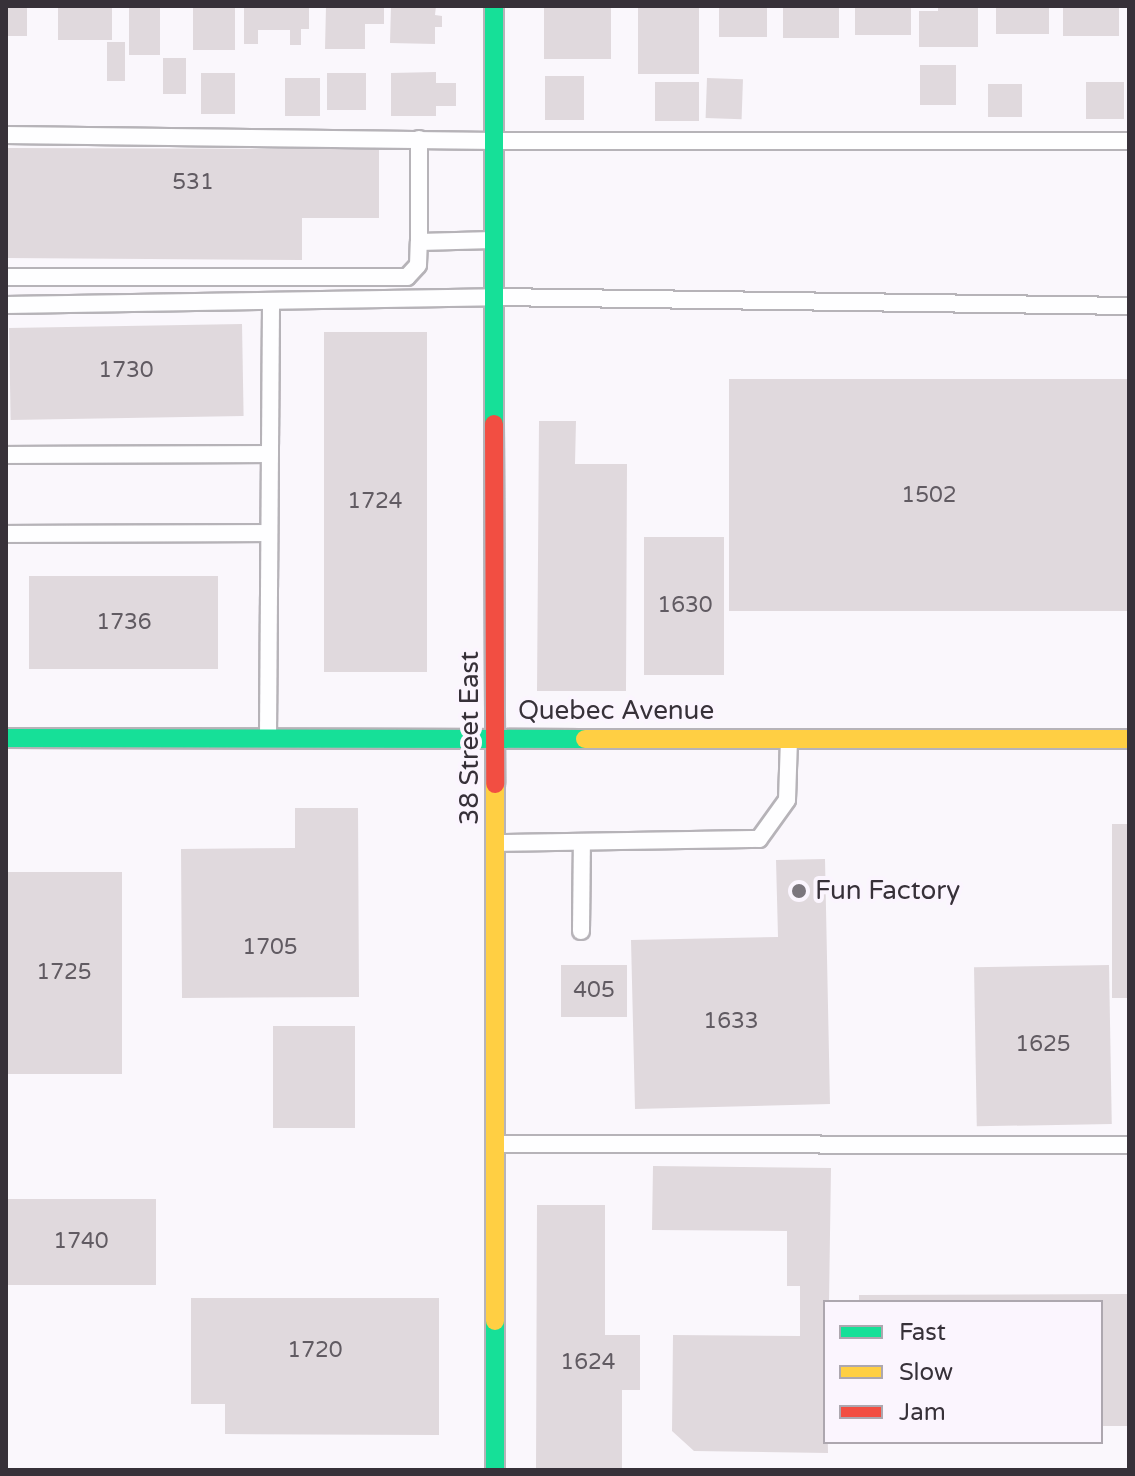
<!DOCTYPE html>
<html>
<head>
<meta charset="utf-8">
<style>
	body { margin:0 }
	#map { position:relative; width:1135px; height:1476px; overflow:hidden; background:#faf7fc; font-family:"Varela Round",sans-serif }
	div>[style] { position:absolute }
	.building>* { inset:0; background:#e0d9dd; transform-origin:0 0 }
	.roads { filter:drop-shadow(2px 0 #b6b3b8) drop-shadow(-2px 0 #b6b3b8) drop-shadow(0 2px #b6b3b8) drop-shadow(0 -2px #b6b3b8) }
	.lane>* { height:16px; margin:-8px; padding:0 8px; transform-origin:8px; border-radius:8px; background:#fefeff }
	.fast>* { height:18px; margin:-9px; padding:0 9px; transform-origin:9px; border-radius:9px; background:#16e098 }
	.slow>* { height:18px; margin:-9px; padding:0 9px; transform-origin:9px; border-radius:9px; background:#ffcf43 }
	.jam>* { height:18px; margin:-9px; padding:0 9px; transform-origin:9px; border-radius:9px; background:#f24e42 }
	.dots>* { width:22px; height:22px; translate:-50% -50%; box-sizing:border-box; border:4px solid #fbf5fe; border-radius:50% }
	span { translate:-50% -50%; white-space:nowrap; text-align:center; line-height:1.15; -webkit-text-stroke:8px #fbf5fe; paint-order:stroke }
	.number-label { font-size:22px; color:#615b62 }
	.number-label span { -webkit-text-stroke-width:0 }
	.street-label { font-size:26px; color:#373139 }
	.poi-label { font-size:26px; color:#373139 }
	.left { translate:0 -50%; text-align:left }
	.frame { position:absolute; inset:0; border:8px solid #373139; pointer-events:none }
	.legend { position:absolute; left:823px; top:1300px; width:280px; height:144px; box-sizing:border-box; background:#fbf5fe; border:2px solid #ada7af; margin:0; padding:10px 14px; list-style:none; font-size:24px; color:#373139 }
	.legend li { display:flex; align-items:center; gap:16px; height:40px }
	.legend b { width:40px; border:2px solid #ada7af }
</style>
</head>
<body>
<div id="map">
	<div class="building">
		<i style="left:6px;top:6px;width:21px;height:30px"></i>
		<i style="left:58px;top:6px;width:54px;height:34px"></i>
		<i style="left:129px;top:6px;width:31px;height:49px"></i>
		<i style="left:193px;top:6px;width:42px;height:44px"></i>
		<i style="clip-path:polygon(244px 6px,309px 6px,309px 29px,301px 29px,301px 45px,290px 45px,290px 30px,258px 30px,258px 44px,244px 44px)"></i>
		<i style="clip-path:polygon(326px 6px,384px 6px,384px 24px,365px 24px,365px 49px,325px 49px)"></i>
		<i style="clip-path:polygon(391px 6px,436px 6px,435px 15px,442px 16px,442px 27px,435px 27px,435px 44px,390px 43px)"></i>
		<i style="left:544px;top:6px;width:67px;height:53px"></i>
		<i style="left:638px;top:6px;width:61px;height:68px"></i>
		<i style="left:719px;top:6px;width:48px;height:31px"></i>
		<i style="left:783px;top:6px;width:56px;height:32px"></i>
		<i style="left:855px;top:6px;width:56px;height:29px"></i>
		<i style="clip-path:polygon(938px 6px,978px 6px,978px 47px,919px 47px,919px 11px,938px 11px)"></i>
		<i style="left:996px;top:6px;width:53px;height:28px"></i>
		<i style="left:1063px;top:6px;width:56px;height:30px"></i>
		<i style="left:107px;top:42px;width:18px;height:39px"></i>
		<i style="left:163px;top:58px;width:23px;height:36px"></i>
		<i style="left:920px;top:65px;width:36px;height:40px"></i>
		<i style="clip-path:polygon(436px 72px,436px 83px,456px 83px,456px 106px,436px 106px,436px 116px,391px 116px,391px 73px)"></i>
		<i style="left:201px;top:73px;width:34px;height:41px"></i>
		<i style="left:327px;top:73px;width:39px;height:37px"></i>
		<i style="left:545px;top:76px;width:39px;height:44px"></i>
		<i style="left:320px;top:78px;width:38px;height:35px;rotate:90deg"></i>
		<i style="left:707px;top:78px;width:36px;height:40px;rotate:2deg"></i>
		<i style="left:655px;top:82px;width:44px;height:39px"></i>
		<i style="left:1086px;top:82px;width:38px;height:37px"></i>
		<i style="left:988px;top:84px;width:34px;height:33px"></i>
		<i style="clip-path:polygon(6px 148px,379px 149px,379px 218px,302px 218px,302px 260px,6px 258px)"></i>
		<i style="left:242px;top:324px;width:92px;height:233px;rotate:89deg"></i>
		<i style="left:324px;top:332px;width:103px;height:340px"></i>
		<i style="left:1129px;top:379px;width:232px;height:400px;rotate:90deg"></i>
		<i style="clip-path:polygon(539px 421px,576px 421px,575px 464px,627px 464px,626px 691px,537px 691px)"></i>
		<i style="left:724px;top:537px;width:138px;height:80px;rotate:90deg"></i>
		<i style="left:218px;top:576px;width:93px;height:189px;rotate:90deg"></i>
		<i style="clip-path:polygon(295px 808px,358px 808px,359px 997px,182px 998px,181px 849px,295px 848px)"></i>
		<i style="left:1112px;top:824px;width:17px;height:174px"></i>
		<i style="clip-path:polygon(825px 859px,830px 1104px,635px 1109px,631px 940px,778px 937px,776px 860px)"></i>
		<i style="left:6px;top:872px;width:116px;height:202px"></i>
		<i style="left:561px;top:965px;width:66px;height:52px"></i>
		<i style="left:1109px;top:965px;width:159px;height:135px;rotate:89deg"></i>
		<i style="left:355px;top:1026px;width:102px;height:82px;rotate:90deg"></i>
		<i style="clip-path:polygon(653px 1166px,831px 1168px,829px 1302px,825px 1302px,828px 1453px,694px 1451px,672px 1431px,673px 1335px,800px 1336px,800px 1286px,787px 1286px,787px 1231px,652px 1230px)"></i>
		<i style="left:6px;top:1199px;width:150px;height:86px"></i>
		<i style="clip-path:polygon(537px 1205px,605px 1205px,605px 1335px,640px 1335px,640px 1390px,622px 1390px,622px 1470px,536px 1470px)"></i>
		<i style="clip-path:polygon(1129px 1294px,1129px 1426px,1101px 1426px,1101px 1302px,859px 1302px,859px 1295px)"></i>
		<i style="clip-path:polygon(191px 1298px,439px 1298px,439px 1435px,225px 1434px,225px 1404px,191px 1404px)"></i>
	</div>
	<div class="roads">
		<div class="lane">
			<i style="left:6px;top:135px;width:490px;rotate:0.7deg"></i>
			<i style="left:496px;top:141px;width:633px"></i>
			<i style="left:419px;top:139px;width:103px;rotate:90deg"></i>
			<i style="left:419px;top:242px;width:74px;rotate:-1.5deg"></i>
			<i style="left:6px;top:277px;width:401px"></i>
			<i style="left:407px;top:277px;width:16px;rotate:-47deg"></i>
			<i style="left:418px;top:265px;width:23px;rotate:-88deg"></i>
			<i style="left:6px;top:305px;width:489px;rotate:-0.9deg"></i>
			<i style="left:495px;top:297px;width:634px;rotate:0.81deg"></i>
			<i style="left:6px;top:455px;width:264px;rotate:-0.2deg"></i>
			<i style="left:6px;top:534px;width:263px;rotate:-0.2deg"></i>
			<i style="left:268px;top:736px;width:435px;rotate:-89.6deg"></i>
			<i style="left:498px;top:843px;width:261px;rotate:-0.9deg"></i>
			<i style="left:759px;top:839px;width:48px;rotate:-54.3deg"></i>
			<i style="left:787px;top:800px;width:59px;rotate:-88.1deg"></i>
			<i style="left:581px;top:931px;width:89px;rotate:-89.4deg"></i>
			<i style="left:497px;top:1144px;width:632px;rotate:0.09deg"></i>
		</div>
		<div class="fast">
			<i style="left:494px;top:6px;width:418px;rotate:90deg"></i>
			<i style="left:6px;top:738px;width:579px;rotate:0.1deg"></i>
			<i style="left:495px;top:1321px;width:149px;rotate:90deg"></i>
		</div>
		<div class="slow">
			<i style="left:585px;top:739px;width:544px"></i>
			<i style="left:495px;top:784px;width:537px;rotate:90deg"></i>
		</div>
		<div class="jam">
			<i style="left:494px;top:424px;width:360px;rotate:89.8deg"></i>
		</div>
	</div>
	<div class="dots">
		<i style="left:799px;top:891px;background:#7b767d"></i>
	</div>
	<div class="number-label">
		<span style="left:193px;top:183px">531</span>
		<span style="left:126px;top:371px">1730</span>
		<span style="left:929px;top:496px">1502</span>
		<span style="left:375px;top:502px">1724</span>
		<span style="left:685px;top:606px">1630</span>
		<span style="left:124px;top:623px">1736</span>
		<span style="left:270px;top:948px">1705</span>
		<span style="left:64px;top:973px">1725</span>
		<span style="left:594px;top:991px">405</span>
		<span style="left:731px;top:1022px">1633</span>
		<span style="left:1043px;top:1045px">1625</span>
		<span style="left:81px;top:1242px">1740</span>
		<span style="left:315px;top:1351px">1720</span>
		<span style="left:588px;top:1363px">1624</span>
	</div>
	<div class="street-label">
		<span style="left:616px;top:711px">Quebec Avenue</span>
		<span style="left:470px;top:738px;rotate:-90deg">38 Street East</span>
	</div>
	<div class="poi-label">
		<span class="left" style="left:815px;top:891px">Fun Factory</span>
	</div>
	<div class="frame"></div>
	<ul class="legend">
	<li><b style="height:10px;background:#16e098"></b>Fast</li>
	<li><b style="height:10px;background:#ffcf43"></b>Slow</li>
	<li><b style="height:10px;background:#f24e42"></b>Jam</li>
	</ul>
</div>
</body>
</html>
